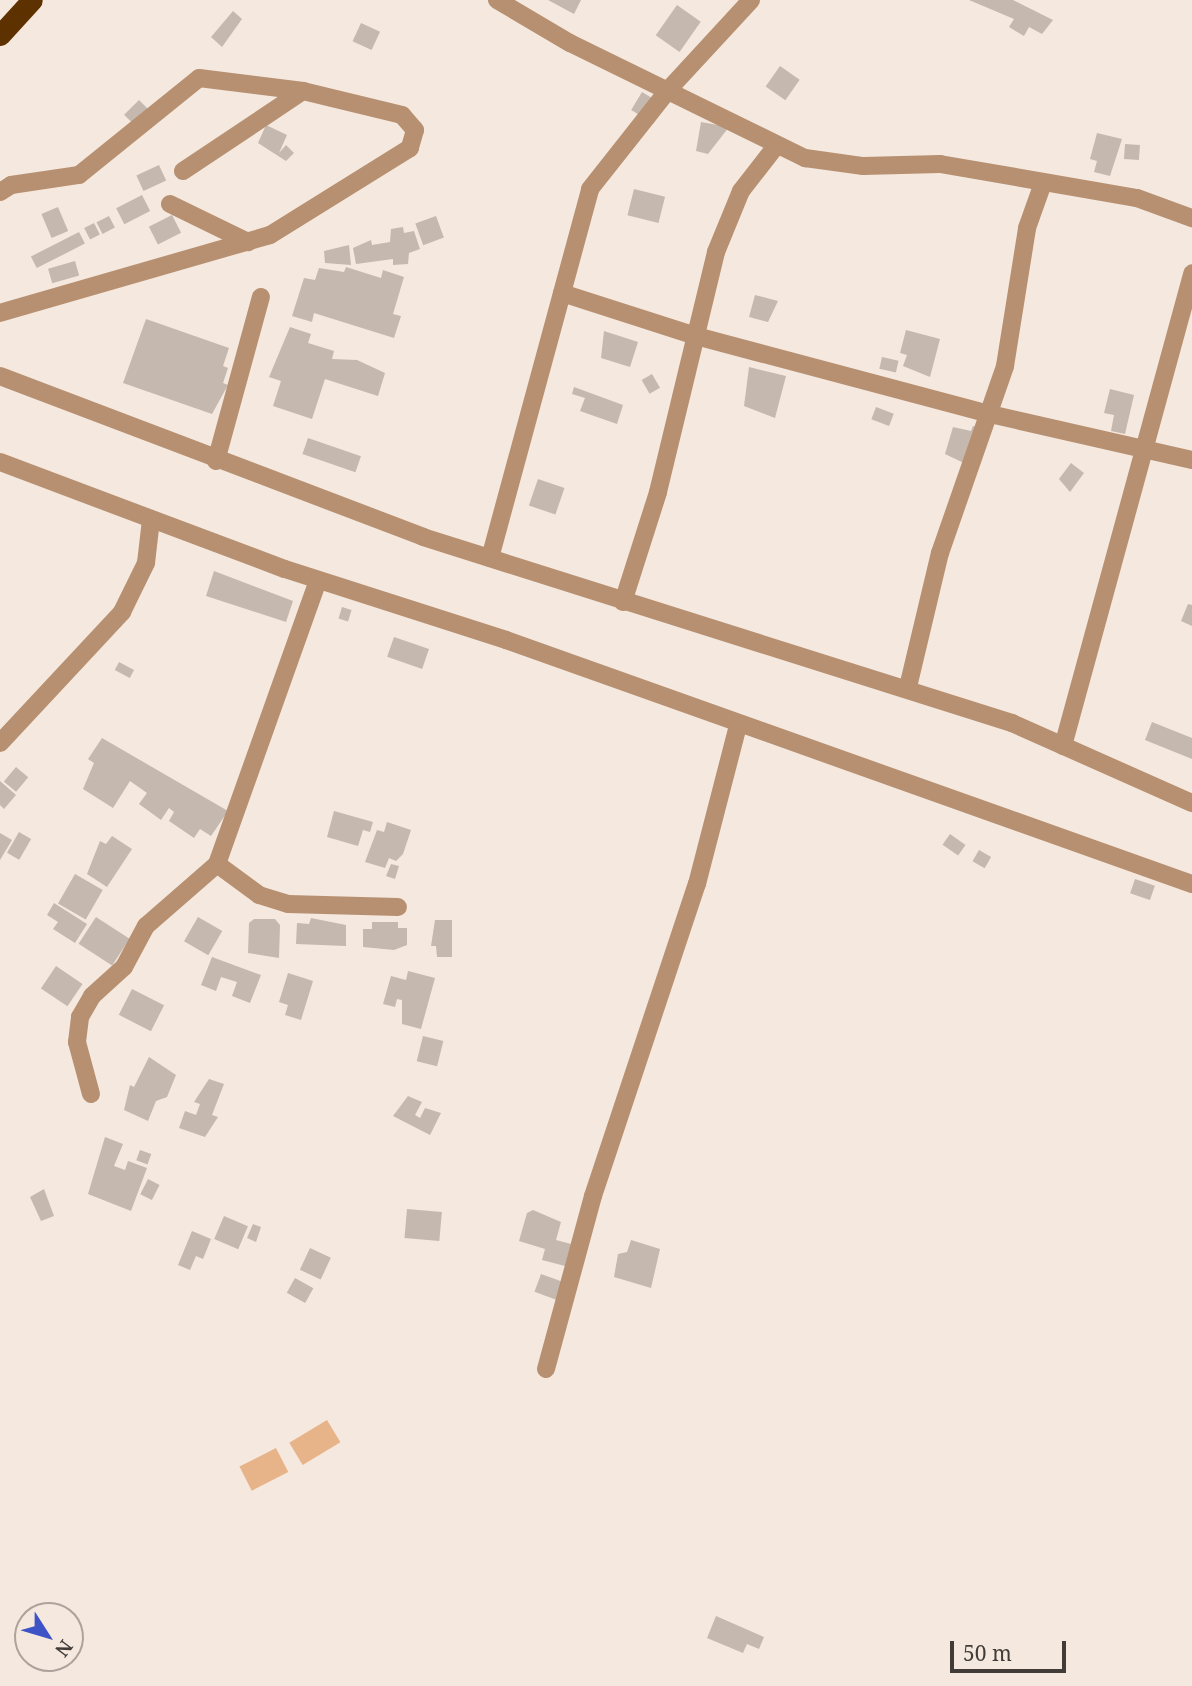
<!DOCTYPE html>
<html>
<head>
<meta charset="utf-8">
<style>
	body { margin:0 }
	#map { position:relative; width:1192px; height:1686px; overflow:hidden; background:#f5e8de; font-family:"Noto Serif",serif }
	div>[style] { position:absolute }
	.water>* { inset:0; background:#e7b48a; transform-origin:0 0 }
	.building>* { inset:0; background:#c5b8ae; transform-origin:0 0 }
	.minor>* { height:18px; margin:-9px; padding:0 9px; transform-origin:9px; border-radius:9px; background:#b69071 }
	.highway>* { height:21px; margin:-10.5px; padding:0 10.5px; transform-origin:10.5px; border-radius:10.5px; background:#5e3200 }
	span { translate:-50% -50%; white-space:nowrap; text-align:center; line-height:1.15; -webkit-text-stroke:5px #f5e8de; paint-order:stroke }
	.north { position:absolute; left:14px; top:1602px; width:70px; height:70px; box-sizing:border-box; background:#f5e8de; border:2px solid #ada39c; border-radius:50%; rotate:127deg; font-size:19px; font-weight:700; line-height:28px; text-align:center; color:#413c38 }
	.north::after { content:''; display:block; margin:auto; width:24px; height:32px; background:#3e53c6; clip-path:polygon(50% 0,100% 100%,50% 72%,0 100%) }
	.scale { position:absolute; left:950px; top:1641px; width:116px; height:32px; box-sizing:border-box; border:4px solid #413c38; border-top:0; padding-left:9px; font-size:21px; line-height:24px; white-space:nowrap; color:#413c38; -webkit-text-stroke:5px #f5e8de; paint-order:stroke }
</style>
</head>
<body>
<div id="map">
	<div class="water">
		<i style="left:327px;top:1420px;width:26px;height:44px;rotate:59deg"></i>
		<i style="left:276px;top:1448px;width:27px;height:41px;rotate:63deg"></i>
	</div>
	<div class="building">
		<i style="clip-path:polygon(548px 0,581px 0,574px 14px)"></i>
		<i style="clip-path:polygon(969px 0,1013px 0,1053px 20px,1042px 34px,1029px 27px,1024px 36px,1009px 27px,1014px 19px)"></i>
		<i style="left:677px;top:5px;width:29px;height:37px;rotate:35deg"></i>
		<i style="clip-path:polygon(233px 11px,242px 19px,222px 47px,211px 37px)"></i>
		<i style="left:361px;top:23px;width:21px;height:20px;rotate:25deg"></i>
		<i style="left:780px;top:66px;width:24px;height:25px;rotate:35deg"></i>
		<i style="left:642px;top:92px;width:26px;height:21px;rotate:31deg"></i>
		<i style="left:139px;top:100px;width:17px;height:21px;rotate:45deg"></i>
		<i style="clip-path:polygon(701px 122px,729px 127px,708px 154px,696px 151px)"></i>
		<i style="clip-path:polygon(266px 125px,287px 135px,279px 153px,286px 145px,294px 153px,286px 161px,258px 143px)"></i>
		<i style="clip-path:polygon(1097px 133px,1122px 139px,1110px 176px,1094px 172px,1097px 161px,1090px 159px)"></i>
		<i style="left:1125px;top:144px;width:15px;height:15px;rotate:4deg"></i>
		<i style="left:159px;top:165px;width:17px;height:25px;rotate:65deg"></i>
		<i style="left:634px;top:189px;width:32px;height:27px;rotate:14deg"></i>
		<i style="left:142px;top:195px;width:18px;height:29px;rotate:63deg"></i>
		<i style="left:58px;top:207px;width:26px;height:18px;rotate:67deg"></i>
		<i style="left:172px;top:215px;width:20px;height:26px;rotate:63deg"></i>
		<i style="left:109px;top:216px;width:13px;height:14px;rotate:63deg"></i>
		<i style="left:436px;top:216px;width:23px;height:22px;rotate:70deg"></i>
		<i style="left:94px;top:223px;width:13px;height:11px;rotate:63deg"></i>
		<i style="clip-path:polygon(403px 227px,404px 233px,414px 231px,420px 249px,409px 253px,408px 264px,393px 265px,393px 259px,356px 264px,353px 248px,371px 240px,372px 245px,390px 242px,391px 229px)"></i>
		<i style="left:79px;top:232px;width:13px;height:54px;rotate:63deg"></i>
		<i style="clip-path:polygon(349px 245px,351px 265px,325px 263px,324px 251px)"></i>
		<i style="left:75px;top:261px;width:15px;height:28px;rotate:74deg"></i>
		<i style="clip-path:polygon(346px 267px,381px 278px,383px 270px,404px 277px,393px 314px,401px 316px,394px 338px,314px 313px,312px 322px,292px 316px,304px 278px,315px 280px,319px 268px,344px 272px)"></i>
		<i style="clip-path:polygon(755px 295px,778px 301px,768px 322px,749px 317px)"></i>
		<i style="clip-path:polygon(146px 319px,229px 348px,223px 366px,228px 368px,223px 383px,228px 385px,212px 414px,123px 383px)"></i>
		<i style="clip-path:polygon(290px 327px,311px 334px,308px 343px,334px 351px,332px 359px,357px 360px,385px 373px,378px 396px,325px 379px,312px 419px,273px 406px,281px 381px,269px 377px)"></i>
		<i style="clip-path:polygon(906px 330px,940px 339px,930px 377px,903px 366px,907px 355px,900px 353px)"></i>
		<i style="clip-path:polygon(604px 331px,638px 342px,630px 367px,601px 358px)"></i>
		<i style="left:882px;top:357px;width:17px;height:12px;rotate:13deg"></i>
		<i style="clip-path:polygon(749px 367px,786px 376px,775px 418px,744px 406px)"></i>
		<i style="left:652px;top:374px;width:16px;height:12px;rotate:60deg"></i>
		<i style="clip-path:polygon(574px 387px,623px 405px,617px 424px,580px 411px,585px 398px,572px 394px)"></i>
		<i style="clip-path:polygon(1110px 389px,1134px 395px,1125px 434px,1111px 431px,1114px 415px,1104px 413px)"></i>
		<i style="left:876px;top:407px;width:19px;height:13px;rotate:21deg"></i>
		<i style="clip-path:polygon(973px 426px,982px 429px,966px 464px,945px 454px,953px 427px,971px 431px)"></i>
		<i style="left:308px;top:438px;width:56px;height:17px;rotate:19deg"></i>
		<i style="clip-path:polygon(1071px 463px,1084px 473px,1070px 492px,1059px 479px)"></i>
		<i style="left:538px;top:479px;width:28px;height:28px;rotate:19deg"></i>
		<i style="clip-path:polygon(214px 571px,293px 601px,286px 622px,206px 596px)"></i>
		<i style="clip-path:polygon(1188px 604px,1192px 605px,1192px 626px,1181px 621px)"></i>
		<i style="left:342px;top:607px;width:10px;height:12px;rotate:17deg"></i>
		<i style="left:394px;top:637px;width:37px;height:21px;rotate:19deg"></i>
		<i style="left:119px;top:662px;width:17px;height:9px;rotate:28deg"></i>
		<i style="clip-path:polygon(1152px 722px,1192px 738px,1192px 759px,1145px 740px)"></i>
		<i style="clip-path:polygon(102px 738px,228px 811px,211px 836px,200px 829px,194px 838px,169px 821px,174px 812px,169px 808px,161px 820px,139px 804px,147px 793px,130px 781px,113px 808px,83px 789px,94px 763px,88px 759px)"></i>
		<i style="left:16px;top:767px;width:16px;height:19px;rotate:40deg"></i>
		<i style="clip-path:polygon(0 781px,16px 795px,4px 809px,0 805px)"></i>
		<i style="clip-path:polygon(334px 811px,373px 822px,370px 832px,363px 830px,358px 846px,327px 837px)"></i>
		<i style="clip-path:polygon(387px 822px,411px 830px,403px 854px,396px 861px,389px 858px,385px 868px,365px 862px,377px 830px,384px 832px)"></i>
		<i style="left:19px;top:832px;width:14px;height:24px;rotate:30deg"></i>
		<i style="clip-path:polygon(0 833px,12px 840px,0 860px)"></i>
		<i style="left:950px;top:834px;width:19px;height:13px;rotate:35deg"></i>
		<i style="clip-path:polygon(112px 836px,132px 849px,107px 887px,87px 874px,100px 841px,106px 844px)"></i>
		<i style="left:979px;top:850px;width:14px;height:13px;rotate:30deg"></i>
		<i style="clip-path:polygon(391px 864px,399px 866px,395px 879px,386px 876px)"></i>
		<i style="left:75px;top:874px;width:32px;height:34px;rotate:30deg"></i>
		<i style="left:1135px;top:879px;width:21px;height:15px;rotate:19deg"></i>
		<i style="clip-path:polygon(54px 903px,87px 924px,75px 943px,53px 929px,58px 922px,47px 915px)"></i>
		<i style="left:96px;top:917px;width:40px;height:32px;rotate:33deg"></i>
		<i style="left:198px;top:917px;width:28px;height:28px;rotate:30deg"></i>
		<i style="clip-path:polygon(311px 918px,346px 925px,346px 946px,296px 944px,297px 923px,309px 924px)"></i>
		<i style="clip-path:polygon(254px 919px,275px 919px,280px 925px,279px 958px,248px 953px,249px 923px)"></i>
		<i style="clip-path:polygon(435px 920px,452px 920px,452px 957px,437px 957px,436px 946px,431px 946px)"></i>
		<i style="clip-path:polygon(372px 922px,398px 922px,398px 928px,407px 928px,407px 945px,394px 950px,363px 947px,363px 929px,372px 929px)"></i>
		<i style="clip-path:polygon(212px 957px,261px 975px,250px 1003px,232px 996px,237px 982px,221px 977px,216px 991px,201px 985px)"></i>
		<i style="left:56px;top:966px;width:32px;height:27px;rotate:34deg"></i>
		<i style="clip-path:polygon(408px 971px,435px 978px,421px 1029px,402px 1024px,402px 1000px,397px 999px,395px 1007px,383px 1004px,391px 976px,406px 980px)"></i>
		<i style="clip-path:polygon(288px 973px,313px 981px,301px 1020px,285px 1015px,288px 1005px,279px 1002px)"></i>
		<i style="left:132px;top:989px;width:36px;height:29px;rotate:27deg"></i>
		<i style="left:423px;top:1036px;width:21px;height:26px;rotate:14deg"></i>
		<i style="clip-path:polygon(149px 1057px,176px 1075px,167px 1097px,156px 1101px,148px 1121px,124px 1110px,130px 1085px,134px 1087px)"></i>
		<i style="clip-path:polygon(209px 1079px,224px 1084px,212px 1115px,218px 1117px,205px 1137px,179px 1128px,185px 1111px,196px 1115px,200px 1104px,194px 1102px)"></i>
		<i style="clip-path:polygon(408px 1096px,422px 1102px,415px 1115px,420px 1118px,425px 1108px,441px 1113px,430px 1135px,393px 1116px)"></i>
		<i style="clip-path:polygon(105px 1137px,123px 1144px,114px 1166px,125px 1170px,128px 1161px,147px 1168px,131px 1211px,88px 1194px)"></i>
		<i style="left:140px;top:1150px;width:12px;height:11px;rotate:20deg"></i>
		<i style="left:148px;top:1179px;width:13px;height:17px;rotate:27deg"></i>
		<i style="clip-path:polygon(44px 1189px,54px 1216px,41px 1221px,30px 1197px)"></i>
		<i style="left:407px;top:1209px;width:35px;height:29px;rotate:5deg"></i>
		<i style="clip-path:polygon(533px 1210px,561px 1222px,556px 1240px,571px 1244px,565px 1266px,542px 1260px,545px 1249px,519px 1241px,527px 1213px)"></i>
		<i style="left:224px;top:1216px;width:26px;height:25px;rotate:23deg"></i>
		<i style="clip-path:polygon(253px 1224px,261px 1227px,256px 1242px,247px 1238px)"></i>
		<i style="clip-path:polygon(192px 1231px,211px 1239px,203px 1259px,196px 1256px,190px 1270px,178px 1265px)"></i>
		<i style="clip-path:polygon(631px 1240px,660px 1249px,651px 1288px,614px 1277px,618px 1254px,627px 1252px)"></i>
		<i style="left:310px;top:1248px;width:23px;height:24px;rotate:25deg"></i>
		<i style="left:541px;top:1274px;width:23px;height:19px;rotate:20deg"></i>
		<i style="left:295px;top:1278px;width:21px;height:17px;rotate:29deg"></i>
		<i style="clip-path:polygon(716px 1616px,764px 1637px,759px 1649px,747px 1644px,743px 1653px,707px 1638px)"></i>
	</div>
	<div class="minor">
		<i style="left:497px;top:0;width:85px;rotate:30.5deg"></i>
		<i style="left:570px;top:43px;width:262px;rotate:26.1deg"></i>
		<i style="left:805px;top:158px;width:59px;rotate:7.9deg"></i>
		<i style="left:863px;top:166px;width:77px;rotate:-1.5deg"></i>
		<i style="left:940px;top:164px;width:200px;rotate:9.8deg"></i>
		<i style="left:1137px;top:198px;width:59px;rotate:20deg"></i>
		<i style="left:183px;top:171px;width:144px;rotate:-33.7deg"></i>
		<i style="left:0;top:192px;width:13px;rotate:-32deg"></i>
		<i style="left:11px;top:185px;width:69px;rotate:-8.4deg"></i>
		<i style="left:79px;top:175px;width:154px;rotate:-38.9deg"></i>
		<i style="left:199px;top:78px;width:105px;rotate:7.1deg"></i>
		<i style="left:303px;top:91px;width:102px;rotate:13.6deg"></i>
		<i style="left:402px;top:115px;width:20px;rotate:49deg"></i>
		<i style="left:415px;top:130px;width:19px;rotate:106deg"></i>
		<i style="left:410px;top:148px;width:165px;rotate:148.1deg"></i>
		<i style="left:270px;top:235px;width:281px;rotate:163.9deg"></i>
		<i style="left:170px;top:204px;width:87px;rotate:26deg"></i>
		<i style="left:562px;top:293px;width:141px;rotate:17.8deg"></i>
		<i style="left:696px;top:336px;width:304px;rotate:14.9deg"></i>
		<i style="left:990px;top:414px;width:207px;rotate:12.8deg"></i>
		<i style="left:0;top:376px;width:453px;rotate:20.8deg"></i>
		<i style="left:423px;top:537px;width:618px;rotate:17.53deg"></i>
		<i style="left:1012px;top:723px;width:197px;rotate:24deg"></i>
		<i style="left:216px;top:461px;width:170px;rotate:-74.7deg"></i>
		<i style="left:0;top:462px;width:304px;rotate:20.6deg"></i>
		<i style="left:285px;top:569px;width:232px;rotate:17.8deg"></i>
		<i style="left:506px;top:640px;width:728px;rotate:19.58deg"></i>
		<i style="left:490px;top:558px;width:382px;rotate:-74.8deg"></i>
		<i style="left:590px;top:189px;width:127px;rotate:-51.7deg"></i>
		<i style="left:669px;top:89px;width:121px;rotate:-47.3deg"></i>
		<i style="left:623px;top:602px;width:115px;rotate:-72.3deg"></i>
		<i style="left:658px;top:492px;width:247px;rotate:-76.4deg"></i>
		<i style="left:716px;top:252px;width:66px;rotate:-67.7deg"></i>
		<i style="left:741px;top:191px;width:57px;rotate:-52.1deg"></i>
		<i style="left:908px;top:687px;width:138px;rotate:-76.6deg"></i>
		<i style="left:940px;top:553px;width:198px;rotate:-70.8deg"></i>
		<i style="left:1005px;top:366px;width:140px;rotate:-80.9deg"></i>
		<i style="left:1027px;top:228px;width:48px;rotate:-70.4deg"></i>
		<i style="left:0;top:743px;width:179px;rotate:-47deg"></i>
		<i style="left:122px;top:612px;width:55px;rotate:-63.9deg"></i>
		<i style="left:146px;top:563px;width:43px;rotate:-83.4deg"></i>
		<i style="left:1063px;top:746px;width:490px;rotate:-74.7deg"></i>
		<i style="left:217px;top:864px;width:52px;rotate:36.4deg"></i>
		<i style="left:259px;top:895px;width:30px;rotate:17deg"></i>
		<i style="left:288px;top:904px;width:110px;rotate:1.6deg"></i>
		<i style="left:91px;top:1094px;width:54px;rotate:-105.1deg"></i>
		<i style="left:77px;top:1042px;width:25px;rotate:-83deg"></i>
		<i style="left:80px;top:1017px;width:24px;rotate:-60deg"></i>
		<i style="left:92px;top:996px;width:43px;rotate:-42.2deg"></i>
		<i style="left:124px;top:967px;width:47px;rotate:-61.8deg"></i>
		<i style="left:146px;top:926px;width:94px;rotate:-41.1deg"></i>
		<i style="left:217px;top:864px;width:301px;rotate:-70.4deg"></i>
		<i style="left:546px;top:1369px;width:179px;rotate:-74.8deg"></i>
		<i style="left:593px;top:1196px;width:329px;rotate:-71.6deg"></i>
		<i style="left:697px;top:884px;width:163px;rotate:-75.5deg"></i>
	</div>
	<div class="highway">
		<i style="left:0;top:35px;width:47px;rotate:-47.6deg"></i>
	</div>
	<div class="north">N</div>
	<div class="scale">50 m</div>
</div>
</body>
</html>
